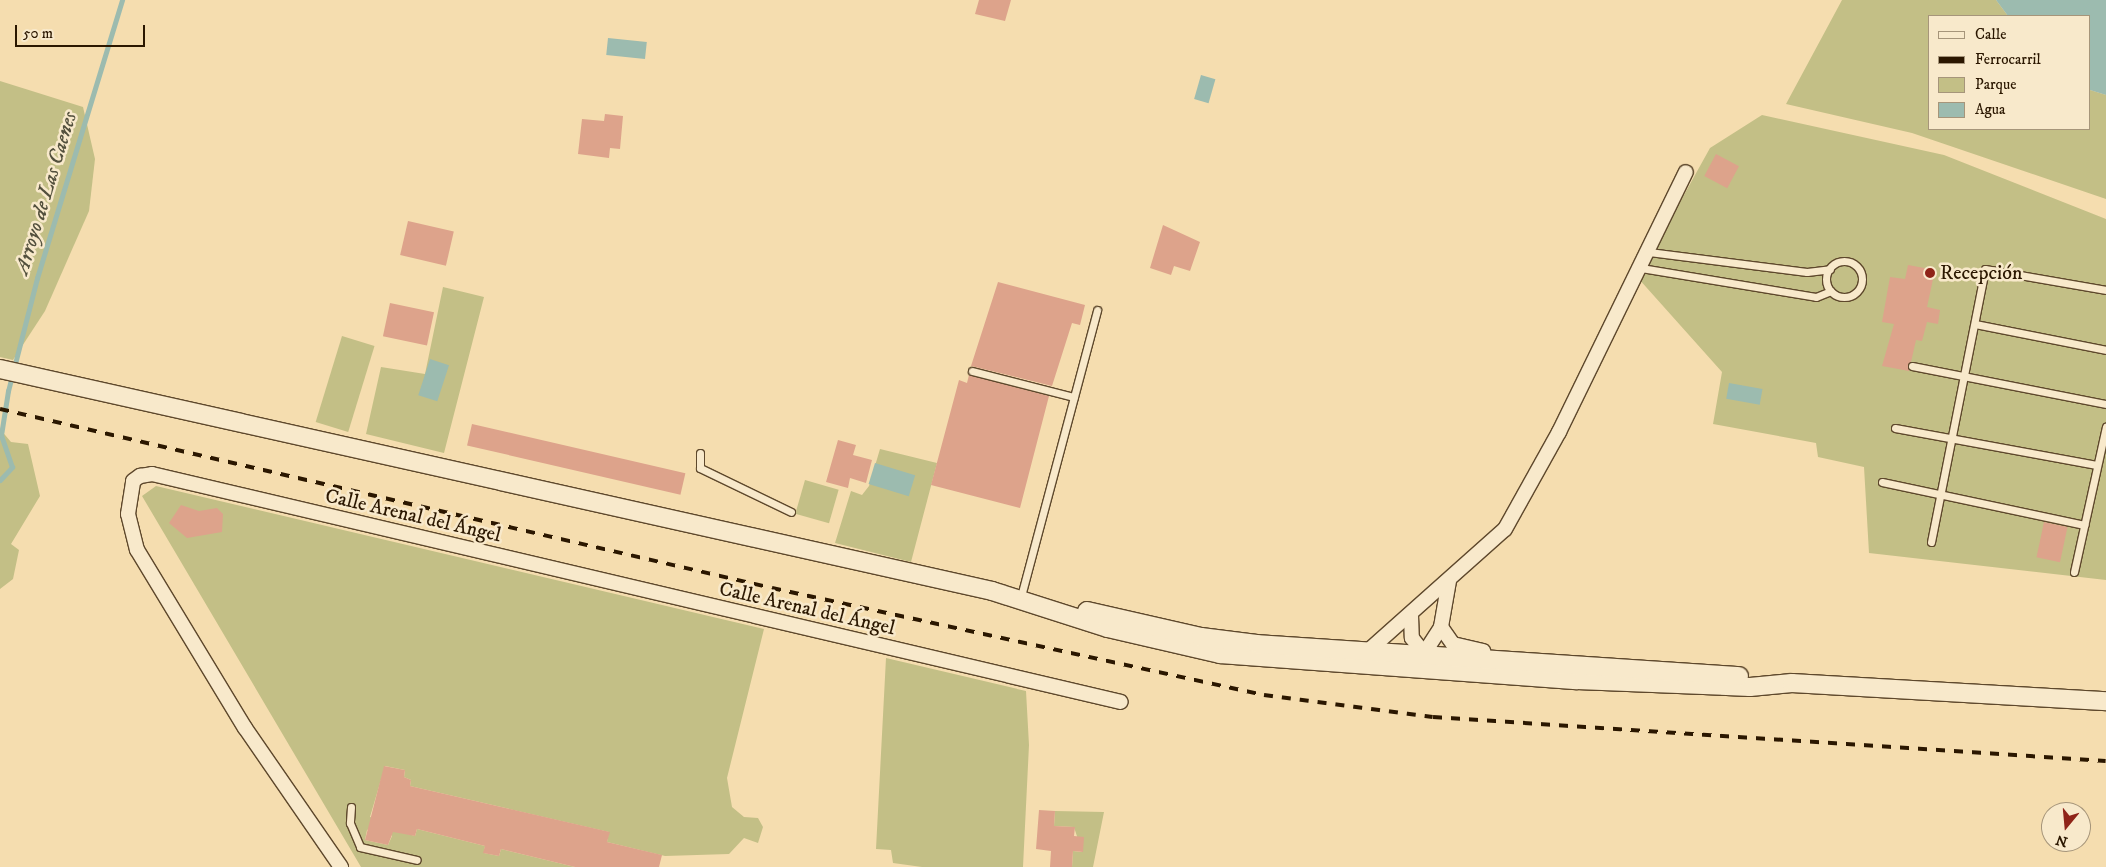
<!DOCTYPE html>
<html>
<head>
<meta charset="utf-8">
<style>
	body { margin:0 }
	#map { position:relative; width:2106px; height:867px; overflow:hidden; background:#f5ddaf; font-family:"IM FELL DW Pica",serif }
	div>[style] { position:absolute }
	.green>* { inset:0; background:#c3bf86; transform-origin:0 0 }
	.water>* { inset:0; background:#9cbbaf; transform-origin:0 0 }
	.stream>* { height:5px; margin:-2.5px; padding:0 2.5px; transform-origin:2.5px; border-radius:2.5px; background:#9cbbaf }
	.building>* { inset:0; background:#dda38b; transform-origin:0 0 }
	.roads { filter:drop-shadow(1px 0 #5e482c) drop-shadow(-1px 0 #5e482c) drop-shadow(0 1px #5e482c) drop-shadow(0 -1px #5e482c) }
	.service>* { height:7px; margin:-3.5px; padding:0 3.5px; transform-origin:3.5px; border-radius:3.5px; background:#f8e9cb }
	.service>.ring { margin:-3.5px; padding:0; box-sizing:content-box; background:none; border:7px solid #f8e9cb; border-radius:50% }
	.minor>* { height:14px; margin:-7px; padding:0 7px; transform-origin:7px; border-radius:7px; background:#f8e9cb }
	.tertiary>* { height:18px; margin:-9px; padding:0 9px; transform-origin:9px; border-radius:9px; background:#f8e9cb }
	.rail>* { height:4px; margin-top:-2px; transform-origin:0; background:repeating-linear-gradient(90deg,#2b1700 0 9px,transparent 0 18px) }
	.dots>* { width:14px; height:14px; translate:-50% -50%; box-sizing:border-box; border:2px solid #f8e9cb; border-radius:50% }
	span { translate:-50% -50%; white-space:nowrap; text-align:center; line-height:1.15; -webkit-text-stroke:5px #f8e9cb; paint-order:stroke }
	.poi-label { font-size:20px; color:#2b1700 }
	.left { translate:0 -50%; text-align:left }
	.street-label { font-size:20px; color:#2b1700 }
	.water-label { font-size:21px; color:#53503d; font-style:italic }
	.legend { position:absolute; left:1928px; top:15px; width:162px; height:115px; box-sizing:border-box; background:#f8e9cb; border:1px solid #a6957a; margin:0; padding:6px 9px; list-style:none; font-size:15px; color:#2b1700 }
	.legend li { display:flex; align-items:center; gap:10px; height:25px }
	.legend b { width:25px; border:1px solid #a6957a }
	.north { position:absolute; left:2041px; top:802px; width:50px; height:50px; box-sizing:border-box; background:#f8e9cb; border:1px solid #a6957a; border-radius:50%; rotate:197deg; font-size:14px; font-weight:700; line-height:20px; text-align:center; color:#2b1700 }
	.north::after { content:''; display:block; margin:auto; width:18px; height:22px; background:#8f2418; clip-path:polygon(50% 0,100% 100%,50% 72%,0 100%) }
	.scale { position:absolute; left:15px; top:25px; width:130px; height:22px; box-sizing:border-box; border:2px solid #2b1700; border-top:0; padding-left:6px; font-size:15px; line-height:18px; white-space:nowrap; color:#2b1700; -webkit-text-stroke:4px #f8e9cb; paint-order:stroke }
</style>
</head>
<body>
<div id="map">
	<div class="green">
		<i style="clip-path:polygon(1842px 0,1996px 0,2008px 16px,1930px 16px,1930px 129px,2090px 129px,2090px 90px,2106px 95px,2106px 199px,1912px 133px,1786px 104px)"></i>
		<i style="clip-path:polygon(0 81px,83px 107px,95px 159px,89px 211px,45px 311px,13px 360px,0 357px)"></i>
		<i style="clip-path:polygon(1762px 115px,1944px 155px,2106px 219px,2106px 580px,1869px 553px,1864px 467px,1818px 457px,1816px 443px,1713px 424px,1722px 372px,1638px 278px,1710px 148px)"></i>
		<i style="clip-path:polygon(443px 287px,484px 297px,444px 453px,366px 434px,381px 367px,425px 374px)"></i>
		<i style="left:342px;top:336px;width:34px;height:90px;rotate:17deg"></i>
		<i style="clip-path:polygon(0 429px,11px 442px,28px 444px,40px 496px,11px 544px,19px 550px,13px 579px,0 589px)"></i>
		<i style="clip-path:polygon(880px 449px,937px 463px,911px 562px,835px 543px,851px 491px,862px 495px,869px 486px)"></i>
		<i style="left:805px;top:480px;width:35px;height:35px;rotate:16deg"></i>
		<i style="clip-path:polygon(156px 486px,764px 629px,727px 778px,732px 807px,744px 817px,758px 818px,763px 827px,758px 843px,744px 838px,729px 854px,665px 856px,607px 842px,609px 832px,410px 786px,411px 780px,404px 777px,405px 770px,385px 766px,370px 817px,377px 819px,376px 826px,367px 830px,365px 840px,388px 845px,392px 836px,384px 827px,415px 836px,417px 829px,485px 846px,484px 853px,499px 856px,501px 849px,575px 867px,361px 867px,142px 496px)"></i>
		<i style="clip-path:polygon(886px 658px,1026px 691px,1029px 745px,1023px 867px,922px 867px,893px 863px,891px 850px,876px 849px)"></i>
		<i style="clip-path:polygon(1055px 811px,1104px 812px,1093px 867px,1072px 867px,1073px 851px,1082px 852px,1074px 827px,1054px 826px)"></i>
	</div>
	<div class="water">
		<i style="clip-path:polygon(1996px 0,2106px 0,2106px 95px,2090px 90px,2090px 16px,2008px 16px)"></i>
		<i style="left:608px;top:38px;width:39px;height:17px;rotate:6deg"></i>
		<i style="left:1201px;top:75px;width:15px;height:25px;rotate:16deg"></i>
		<i style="left:430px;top:359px;width:20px;height:38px;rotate:18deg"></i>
		<i style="left:1729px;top:383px;width:34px;height:16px;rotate:10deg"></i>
		<i style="left:875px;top:463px;width:42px;height:22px;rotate:17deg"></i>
	</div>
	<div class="stream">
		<i style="left:0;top:480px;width:18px;rotate:-47deg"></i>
		<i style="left:12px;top:467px;width:34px;rotate:-109deg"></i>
		<i style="left:1px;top:435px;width:45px;rotate:-81deg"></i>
		<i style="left:8px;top:391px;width:117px;rotate:-75.6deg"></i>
		<i style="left:37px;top:278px;width:291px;rotate:-73deg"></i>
	</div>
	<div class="building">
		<i style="clip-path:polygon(979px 0,1011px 0,1005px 21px,975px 14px)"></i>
		<i style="clip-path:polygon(605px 114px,623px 116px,620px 149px,610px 148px,609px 158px,578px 154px,582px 119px,604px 121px)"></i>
		<i style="left:1716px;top:154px;width:26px;height:25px;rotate:28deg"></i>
		<i style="left:408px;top:221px;width:47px;height:35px;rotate:13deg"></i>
		<i style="clip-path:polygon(1163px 225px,1200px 242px,1190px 271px,1174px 266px,1171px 275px,1150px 268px)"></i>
		<i style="clip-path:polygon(1908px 265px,1935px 270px,1927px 307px,1940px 310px,1938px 324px,1927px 322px,1922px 341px,1916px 340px,1909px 371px,1882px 366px,1894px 324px,1882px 322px,1890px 277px,1905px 279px)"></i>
		<i style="clip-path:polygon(998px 282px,1085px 305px,1080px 325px,1072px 323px,1052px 386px,971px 366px)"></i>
		<i style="left:390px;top:303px;width:45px;height:34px;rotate:12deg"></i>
		<i style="clip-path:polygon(969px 375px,1049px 396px,1020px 508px,931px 485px,959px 380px,967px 383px)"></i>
		<i style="left:472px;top:424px;width:219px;height:22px;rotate:13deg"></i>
		<i style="clip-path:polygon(838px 440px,856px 445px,853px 455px,872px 460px,866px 483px,850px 478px,848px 488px,826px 482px)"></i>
		<i style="clip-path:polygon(181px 505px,199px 511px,217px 508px,223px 514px,222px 532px,187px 538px,169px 523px)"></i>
		<i style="left:2044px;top:522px;width:24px;height:36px;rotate:12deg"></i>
		<i style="clip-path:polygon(384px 766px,405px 770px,404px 777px,411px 780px,410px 786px,610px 832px,607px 842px,662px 855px,659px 867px,575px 867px,501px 849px,499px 856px,483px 853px,485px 846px,417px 829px,415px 836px,393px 832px,388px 845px,365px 840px)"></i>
		<i style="clip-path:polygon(1039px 810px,1055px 811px,1054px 826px,1075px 827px,1074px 836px,1084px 837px,1083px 852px,1073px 851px,1072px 867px,1050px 867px,1051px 851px,1036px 849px)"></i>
	</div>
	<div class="roads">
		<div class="service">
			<i style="left:1649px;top:252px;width:159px;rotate:7.2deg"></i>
			<i style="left:1807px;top:272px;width:23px;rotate:-7deg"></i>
			<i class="ring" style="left:1826px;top:261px;width:29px;height:29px"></i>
			<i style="left:1641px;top:268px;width:177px;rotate:9.4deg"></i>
			<i style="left:1816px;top:297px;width:16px;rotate:-22deg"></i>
			<i style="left:1975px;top:324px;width:134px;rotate:11.2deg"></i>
			<i style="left:1912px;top:366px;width:198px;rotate:11.1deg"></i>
			<i style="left:972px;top:371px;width:105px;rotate:14.3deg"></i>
			<i style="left:1895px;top:428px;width:205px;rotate:10.4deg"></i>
			<i style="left:700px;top:453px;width:15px;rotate:90deg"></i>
			<i style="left:700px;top:468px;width:101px;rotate:25.8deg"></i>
			<i style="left:1882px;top:482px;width:207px;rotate:12deg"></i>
			<i style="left:1931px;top:542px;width:278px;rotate:-78.8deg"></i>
			<i style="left:1985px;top:269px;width:123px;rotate:9.8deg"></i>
			<i style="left:2074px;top:572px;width:149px;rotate:-77.6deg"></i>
			<i style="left:1020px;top:600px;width:300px;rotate:-75.1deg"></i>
			<i style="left:351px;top:807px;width:16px;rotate:94deg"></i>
			<i style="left:350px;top:823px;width:26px;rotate:67deg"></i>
			<i style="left:360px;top:847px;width:58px;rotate:12.8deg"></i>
		</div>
		<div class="minor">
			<i style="left:1449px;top:581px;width:47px;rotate:99.9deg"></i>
			<i style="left:1441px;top:627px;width:21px;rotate:55deg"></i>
			<i style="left:1453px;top:644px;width:31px;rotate:13deg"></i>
			<i style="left:1411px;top:615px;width:23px;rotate:88deg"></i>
			<i style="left:1412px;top:638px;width:24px;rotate:52deg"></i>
			<i style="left:1368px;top:651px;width:183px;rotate:-41.7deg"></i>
			<i style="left:1505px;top:529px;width:111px;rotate:-60.9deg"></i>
			<i style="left:1559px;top:432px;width:289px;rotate:-64deg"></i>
			<i style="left:1414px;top:657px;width:9px;rotate:-13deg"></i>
			<i style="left:1423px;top:655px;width:33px;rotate:-57deg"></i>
			<i style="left:341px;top:867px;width:169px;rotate:-124.6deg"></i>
			<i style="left:245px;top:728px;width:208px;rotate:-121.2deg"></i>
			<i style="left:137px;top:550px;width:37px;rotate:-104deg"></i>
			<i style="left:128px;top:514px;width:33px;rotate:-81deg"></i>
			<i style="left:133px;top:481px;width:9px;rotate:-36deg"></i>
			<i style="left:140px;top:476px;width:12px;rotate:-9deg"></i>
			<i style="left:152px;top:474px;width:995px;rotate:13.24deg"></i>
		</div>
		<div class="tertiary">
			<i style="left:0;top:369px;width:1017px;rotate:12.61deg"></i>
			<i style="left:992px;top:591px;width:122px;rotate:17.7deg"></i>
			<i style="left:1108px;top:628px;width:115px;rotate:13.1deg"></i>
			<i style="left:1220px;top:654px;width:358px;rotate:4.2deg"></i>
			<i style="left:1577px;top:680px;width:173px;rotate:2.3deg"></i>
			<i style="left:1750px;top:687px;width:42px;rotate:-5.4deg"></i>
			<i style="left:1792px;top:683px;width:315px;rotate:3.3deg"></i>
			<i style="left:1087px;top:611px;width:117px;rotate:12.8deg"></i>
			<i style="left:1201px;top:637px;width:56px;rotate:7.1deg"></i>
			<i style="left:1257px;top:644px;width:483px;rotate:3.8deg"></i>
		</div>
	</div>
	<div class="rail">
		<i style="left:0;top:409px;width:792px;rotate:13.05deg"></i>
		<i style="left:772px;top:588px;width:504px;rotate:12.27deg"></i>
		<i style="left:1264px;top:695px;width:170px;rotate:7.4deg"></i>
		<i style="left:1433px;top:717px;width:674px;rotate:3.74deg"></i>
	</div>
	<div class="dots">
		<i style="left:1930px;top:273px;background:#8f2418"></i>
	</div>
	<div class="poi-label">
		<span class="left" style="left:1940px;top:273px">Recepción</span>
	</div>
	<div class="street-label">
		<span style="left:413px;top:516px;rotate:13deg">Calle Arenal del Ángel</span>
		<span style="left:807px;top:609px;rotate:13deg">Calle Arenal del Ángel</span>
	</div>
	<div class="water-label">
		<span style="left:46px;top:193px;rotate:-73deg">Arroyo de Las Caenes</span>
	</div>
	<ul class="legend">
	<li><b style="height:6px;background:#f8e9cb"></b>Calle</li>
	<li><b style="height:6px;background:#2b1700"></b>Ferrocarril</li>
	<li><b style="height:14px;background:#c3bf86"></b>Parque</li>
	<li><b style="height:14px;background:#9cbbaf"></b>Agua</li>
	</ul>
	<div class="north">N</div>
	<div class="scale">50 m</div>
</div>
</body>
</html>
